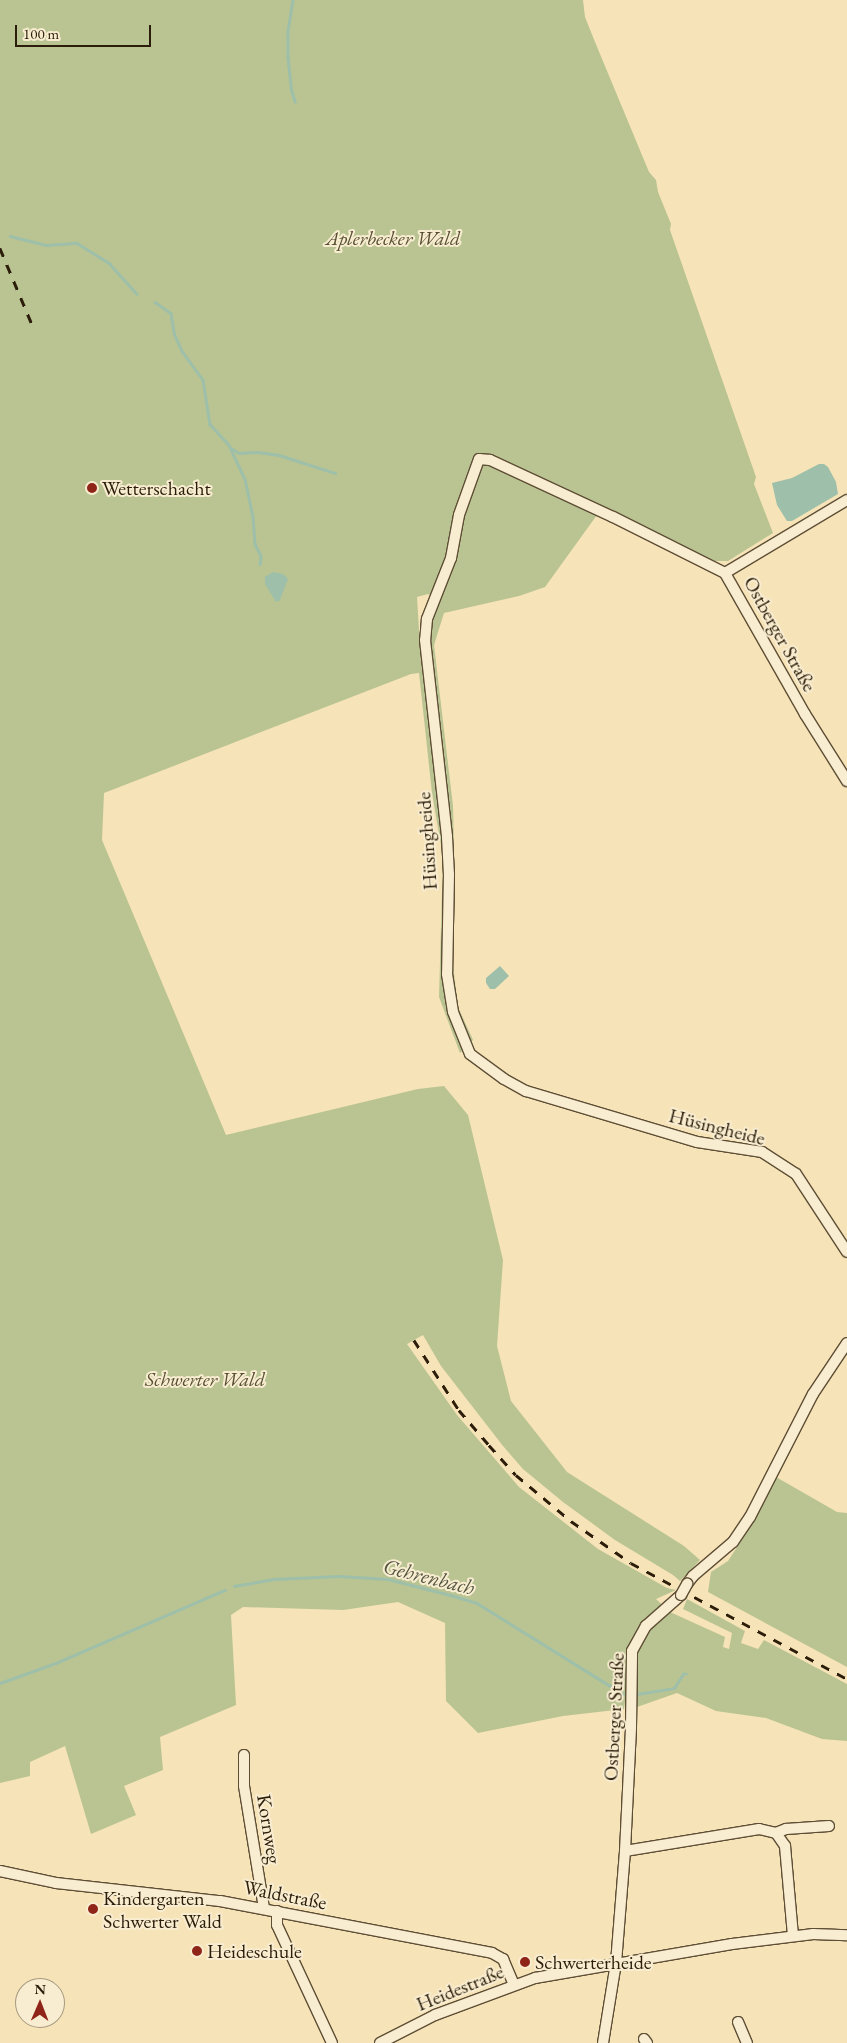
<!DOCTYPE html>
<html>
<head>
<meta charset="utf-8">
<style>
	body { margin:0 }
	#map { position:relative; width:847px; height:2043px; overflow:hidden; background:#f6e3b8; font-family:"EB Garamond",serif }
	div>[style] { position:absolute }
	.green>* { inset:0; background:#b9c492 }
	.water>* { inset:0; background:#9ebfa9 }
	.stream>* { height:2.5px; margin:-1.25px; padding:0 1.25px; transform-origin:1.25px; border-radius:1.25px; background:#9ebfa9 }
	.roads { filter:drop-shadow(1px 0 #5e4e35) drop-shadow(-1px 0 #5e4e35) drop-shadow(0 1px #5e4e35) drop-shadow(0 -1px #5e4e35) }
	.minor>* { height:10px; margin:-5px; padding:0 5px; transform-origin:5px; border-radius:5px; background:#f9edd1 }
	.rail>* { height:2.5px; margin-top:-1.25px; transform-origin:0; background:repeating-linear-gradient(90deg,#2b1d09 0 9px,transparent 0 18px) }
	.bridges { filter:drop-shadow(1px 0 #5e4e35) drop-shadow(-1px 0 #5e4e35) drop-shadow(0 1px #5e4e35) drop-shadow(0 -1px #5e4e35) }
	.minor-bridge>* { height:10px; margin:-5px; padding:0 5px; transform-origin:5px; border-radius:5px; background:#f9edd1 }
	.dots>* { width:14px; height:14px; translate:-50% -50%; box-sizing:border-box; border:2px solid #f9edd1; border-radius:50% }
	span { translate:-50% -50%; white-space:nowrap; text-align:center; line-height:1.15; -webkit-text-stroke:4px #f9edd1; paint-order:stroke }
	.park-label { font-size:20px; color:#564f32; font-style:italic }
	.poi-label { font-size:20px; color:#2b1d09 }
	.left { translate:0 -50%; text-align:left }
	.street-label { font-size:20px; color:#2b1d09 }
	.water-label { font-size:21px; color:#535641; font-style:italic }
	.north { position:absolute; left:15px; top:1978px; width:50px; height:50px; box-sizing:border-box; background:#f9edd1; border:1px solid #a79a81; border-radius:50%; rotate:1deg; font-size:14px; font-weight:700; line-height:20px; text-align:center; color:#2b1d09 }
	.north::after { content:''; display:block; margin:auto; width:18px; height:22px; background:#8f2418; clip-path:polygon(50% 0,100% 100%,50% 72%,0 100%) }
	.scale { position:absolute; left:15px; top:25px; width:136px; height:22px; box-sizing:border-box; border:2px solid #2b1d09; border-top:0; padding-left:6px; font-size:15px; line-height:18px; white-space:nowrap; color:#2b1d09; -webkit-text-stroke:4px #f9edd1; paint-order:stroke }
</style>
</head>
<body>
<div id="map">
	<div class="green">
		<i style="clip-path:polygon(evenodd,0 0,583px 0,585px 17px,595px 42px,649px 172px,656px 180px,658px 192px,671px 224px,670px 230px,756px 477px,754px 484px,773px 533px,728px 561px,715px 561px,607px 509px,597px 515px,545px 587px,519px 596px,444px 613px,434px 645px,453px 806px,455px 896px,452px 956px,458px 1007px,473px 1040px,460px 1053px,439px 997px,443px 857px,432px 793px,419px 673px,411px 674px,104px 793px,102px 840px,226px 1135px,418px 1089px,444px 1086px,468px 1115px,503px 1260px,497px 1346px,511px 1401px,567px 1472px,684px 1546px,700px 1560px,680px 1581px,673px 1575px,615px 1540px,563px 1502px,523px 1469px,503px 1446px,441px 1366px,423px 1335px,407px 1344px,457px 1415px,519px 1487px,598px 1549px,667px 1588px,676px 1590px,656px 1599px,670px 1612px,725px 1637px,723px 1647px,729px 1649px,732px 1633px,683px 1609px,687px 1599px,745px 1631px,741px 1643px,758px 1649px,764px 1640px,847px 1684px,847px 1741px,822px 1739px,766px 1718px,716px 1711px,677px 1693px,637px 1707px,625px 1701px,624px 1709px,563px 1716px,478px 1733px,446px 1701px,445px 1623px,398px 1602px,343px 1610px,243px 1607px,231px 1615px,236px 1705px,160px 1737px,163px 1770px,124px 1786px,136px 1815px,91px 1834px,65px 1746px,30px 1762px,30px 1776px,0 1783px,0 0,428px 594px,438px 599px,432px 621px,430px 646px,420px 648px,417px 597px,428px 594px)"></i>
		<i style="clip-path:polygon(776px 1477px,837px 1512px,847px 1513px,847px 1667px,708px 1592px,711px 1572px,728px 1561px,754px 1521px)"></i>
	</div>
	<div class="water">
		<i style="clip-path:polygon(819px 464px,824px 464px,828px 467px,836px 482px,838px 494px,792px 521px,787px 521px,777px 505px,772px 483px,792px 478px)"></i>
		<i style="clip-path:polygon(273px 572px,283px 574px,288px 579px,280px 600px,276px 602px,265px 584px,265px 577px)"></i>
		<i style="clip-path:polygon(500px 966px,509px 976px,495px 989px,490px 989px,486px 983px,486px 978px)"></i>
	</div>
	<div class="stream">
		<i style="left:293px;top:0;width:33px;rotate:99deg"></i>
		<i style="left:288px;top:33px;width:24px;rotate:90deg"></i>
		<i style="left:288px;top:57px;width:31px;rotate:84deg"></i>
		<i style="left:291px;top:88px;width:14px;rotate:73deg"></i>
		<i style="left:10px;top:236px;width:37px;rotate:14deg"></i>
		<i style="left:46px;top:245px;width:31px;rotate:-4deg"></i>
		<i style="left:77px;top:243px;width:39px;rotate:32deg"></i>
		<i style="left:110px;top:264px;width:40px;rotate:48deg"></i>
		<i style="left:155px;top:302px;width:19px;rotate:35deg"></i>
		<i style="left:171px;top:313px;width:20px;rotate:81deg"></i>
		<i style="left:174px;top:333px;width:20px;rotate:66deg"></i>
		<i style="left:182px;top:351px;width:36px;rotate:54deg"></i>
		<i style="left:203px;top:380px;width:45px;rotate:81deg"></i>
		<i style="left:210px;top:424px;width:28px;rotate:48deg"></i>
		<i style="left:229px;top:445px;width:38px;rotate:65deg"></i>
		<i style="left:245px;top:479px;width:38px;rotate:78deg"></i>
		<i style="left:253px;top:516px;width:28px;rotate:86deg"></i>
		<i style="left:255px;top:544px;width:13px;rotate:63deg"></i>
		<i style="left:261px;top:556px;width:8px;rotate:97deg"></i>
		<i style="left:231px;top:448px;width:9px;rotate:32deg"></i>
		<i style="left:239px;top:453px;width:19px;rotate:-3deg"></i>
		<i style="left:258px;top:452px;width:21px;rotate:8deg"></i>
		<i style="left:279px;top:455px;width:59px;rotate:17.8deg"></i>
		<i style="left:234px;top:1586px;width:40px;rotate:-10deg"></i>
		<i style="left:273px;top:1579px;width:66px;rotate:-2.6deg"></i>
		<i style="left:339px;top:1576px;width:49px;rotate:3.5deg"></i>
		<i style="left:388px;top:1579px;width:68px;rotate:14.4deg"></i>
		<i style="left:454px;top:1596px;width:24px;rotate:17deg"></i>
		<i style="left:477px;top:1603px;width:172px;rotate:31.9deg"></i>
		<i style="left:0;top:1683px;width:59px;rotate:-19.7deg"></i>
		<i style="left:56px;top:1663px;width:184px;rotate:-23.4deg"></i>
		<i style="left:637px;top:1694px;width:37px;rotate:-9deg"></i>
		<i style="left:674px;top:1688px;width:17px;rotate:-57deg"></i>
		<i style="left:683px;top:1674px;width:4px"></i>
	</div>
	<div class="roads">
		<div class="minor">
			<i style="left:725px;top:573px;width:142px;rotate:-30.9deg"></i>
			<i style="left:847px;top:781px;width:79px;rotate:-122.1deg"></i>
			<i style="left:805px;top:714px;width:162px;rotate:-119.6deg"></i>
			<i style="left:725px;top:573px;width:125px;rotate:-153.4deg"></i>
			<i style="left:613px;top:517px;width:136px;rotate:-155.1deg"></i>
			<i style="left:490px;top:460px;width:11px;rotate:-175deg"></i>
			<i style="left:479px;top:459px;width:59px;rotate:109.7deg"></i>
			<i style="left:459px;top:515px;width:44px;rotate:100.5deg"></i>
			<i style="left:451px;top:558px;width:66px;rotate:111.5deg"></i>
			<i style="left:427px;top:619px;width:21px;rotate:95deg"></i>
			<i style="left:425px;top:640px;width:198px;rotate:83.6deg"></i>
			<i style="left:447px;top:837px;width:37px;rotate:87deg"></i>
			<i style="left:449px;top:874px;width:100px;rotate:91.1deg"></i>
			<i style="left:447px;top:974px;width:38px;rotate:81deg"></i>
			<i style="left:453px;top:1012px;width:45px;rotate:68deg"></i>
			<i style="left:470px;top:1054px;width:42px;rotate:36.3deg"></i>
			<i style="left:504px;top:1079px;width:25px;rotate:29deg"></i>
			<i style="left:526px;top:1091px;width:178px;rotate:16.6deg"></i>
			<i style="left:697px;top:1142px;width:66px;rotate:8.7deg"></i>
			<i style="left:762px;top:1152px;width:40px;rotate:32.9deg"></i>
			<i style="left:796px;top:1174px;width:93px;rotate:56.8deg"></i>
			<i style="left:687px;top:1584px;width:10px;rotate:-53deg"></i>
			<i style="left:693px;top:1576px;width:52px;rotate:-40.4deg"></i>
			<i style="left:733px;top:1542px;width:30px;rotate:-56deg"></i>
			<i style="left:750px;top:1517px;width:138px;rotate:-62.9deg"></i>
			<i style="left:813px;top:1394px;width:61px;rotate:-56.3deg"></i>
			<i style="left:244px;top:1755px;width:31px;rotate:90deg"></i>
			<i style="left:244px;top:1786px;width:124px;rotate:80.7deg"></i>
			<i style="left:776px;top:1833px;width:11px;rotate:-22deg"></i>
			<i style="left:786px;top:1829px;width:43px;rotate:-4deg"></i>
			<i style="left:625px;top:1851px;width:136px;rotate:-9.3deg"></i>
			<i style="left:759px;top:1829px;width:17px;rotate:13deg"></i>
			<i style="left:776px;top:1833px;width:16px;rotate:55deg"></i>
			<i style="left:785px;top:1846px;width:90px;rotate:84.9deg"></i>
			<i style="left:0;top:1871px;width:57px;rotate:12.1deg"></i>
			<i style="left:56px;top:1883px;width:165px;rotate:6.3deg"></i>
			<i style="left:220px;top:1901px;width:277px;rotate:10.8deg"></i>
			<i style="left:492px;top:1953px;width:13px;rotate:29deg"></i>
			<i style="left:503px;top:1959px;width:28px;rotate:67deg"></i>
			<i style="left:277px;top:1911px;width:14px;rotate:90deg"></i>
			<i style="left:277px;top:1925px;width:130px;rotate:65deg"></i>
			<i style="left:738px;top:2022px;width:23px;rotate:67deg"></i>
			<i style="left:644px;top:2039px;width:5px;rotate:53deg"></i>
			<i style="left:380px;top:2043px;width:62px;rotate:-27deg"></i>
			<i style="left:435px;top:2015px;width:107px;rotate:-20.3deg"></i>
			<i style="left:535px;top:1978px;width:200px;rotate:-9.8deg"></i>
			<i style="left:732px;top:1944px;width:82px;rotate:-7deg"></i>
			<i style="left:813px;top:1934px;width:34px;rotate:2deg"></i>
			<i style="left:603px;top:2043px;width:81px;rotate:-80.8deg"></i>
			<i style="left:616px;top:1963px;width:112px;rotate:-85.4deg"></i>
			<i style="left:625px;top:1851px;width:124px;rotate:-87.2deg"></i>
			<i style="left:631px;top:1727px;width:76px;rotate:-89.2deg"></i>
			<i style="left:632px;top:1651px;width:29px;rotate:-61deg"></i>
			<i style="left:646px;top:1626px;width:47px;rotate:-41.5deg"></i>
		</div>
	</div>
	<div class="rail">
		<i style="left:0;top:248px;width:82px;rotate:67.2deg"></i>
		<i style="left:414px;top:1340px;width:83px;rotate:57.3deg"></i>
		<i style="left:459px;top:1410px;width:46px;rotate:49.4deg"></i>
		<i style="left:489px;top:1445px;width:40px;rotate:48deg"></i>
		<i style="left:516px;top:1475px;width:72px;rotate:39.9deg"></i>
		<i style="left:571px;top:1521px;width:73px;rotate:35deg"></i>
		<i style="left:631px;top:1563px;width:245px;rotate:28.2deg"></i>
	</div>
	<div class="bridges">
		<div class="minor-bridge">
			<i style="left:681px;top:1595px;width:13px;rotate:-61deg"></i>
		</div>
	</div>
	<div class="dots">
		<i style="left:92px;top:488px;background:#8f2418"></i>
		<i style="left:93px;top:1909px;background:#8f2418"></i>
		<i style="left:197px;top:1951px;background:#8f2418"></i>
		<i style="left:525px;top:1962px;background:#8f2418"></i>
	</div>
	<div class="park-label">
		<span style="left:393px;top:238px">Aplerbecker Wald</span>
		<span style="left:205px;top:1379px">Schwerter Wald</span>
	</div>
	<div class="poi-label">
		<span class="left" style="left:102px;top:488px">Wetterschacht</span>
		<span class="left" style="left:103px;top:1910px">Kindergarten<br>Schwerter Wald</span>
		<span class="left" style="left:207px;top:1951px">Heideschule</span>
		<span class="left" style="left:535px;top:1962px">Schwerterheide</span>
	</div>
	<div class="street-label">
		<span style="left:780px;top:634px;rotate:61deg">Ostberger Straße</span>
		<span style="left:427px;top:841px;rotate:-94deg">Hüsingheide</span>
		<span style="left:717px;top:1127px;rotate:14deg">Hüsingheide</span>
		<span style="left:614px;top:1717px;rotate:-87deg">Ostberger Straße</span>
		<span style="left:269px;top:1829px;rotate:81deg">Kornweg</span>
		<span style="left:285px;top:1895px;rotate:11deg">Waldstraße</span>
		<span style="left:460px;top:1988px;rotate:-22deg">Heidestraße</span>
	</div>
	<div class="water-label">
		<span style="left:429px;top:1577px;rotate:14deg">Gehrenbach</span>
	</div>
	<div class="north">N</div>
	<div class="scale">100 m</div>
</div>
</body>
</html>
